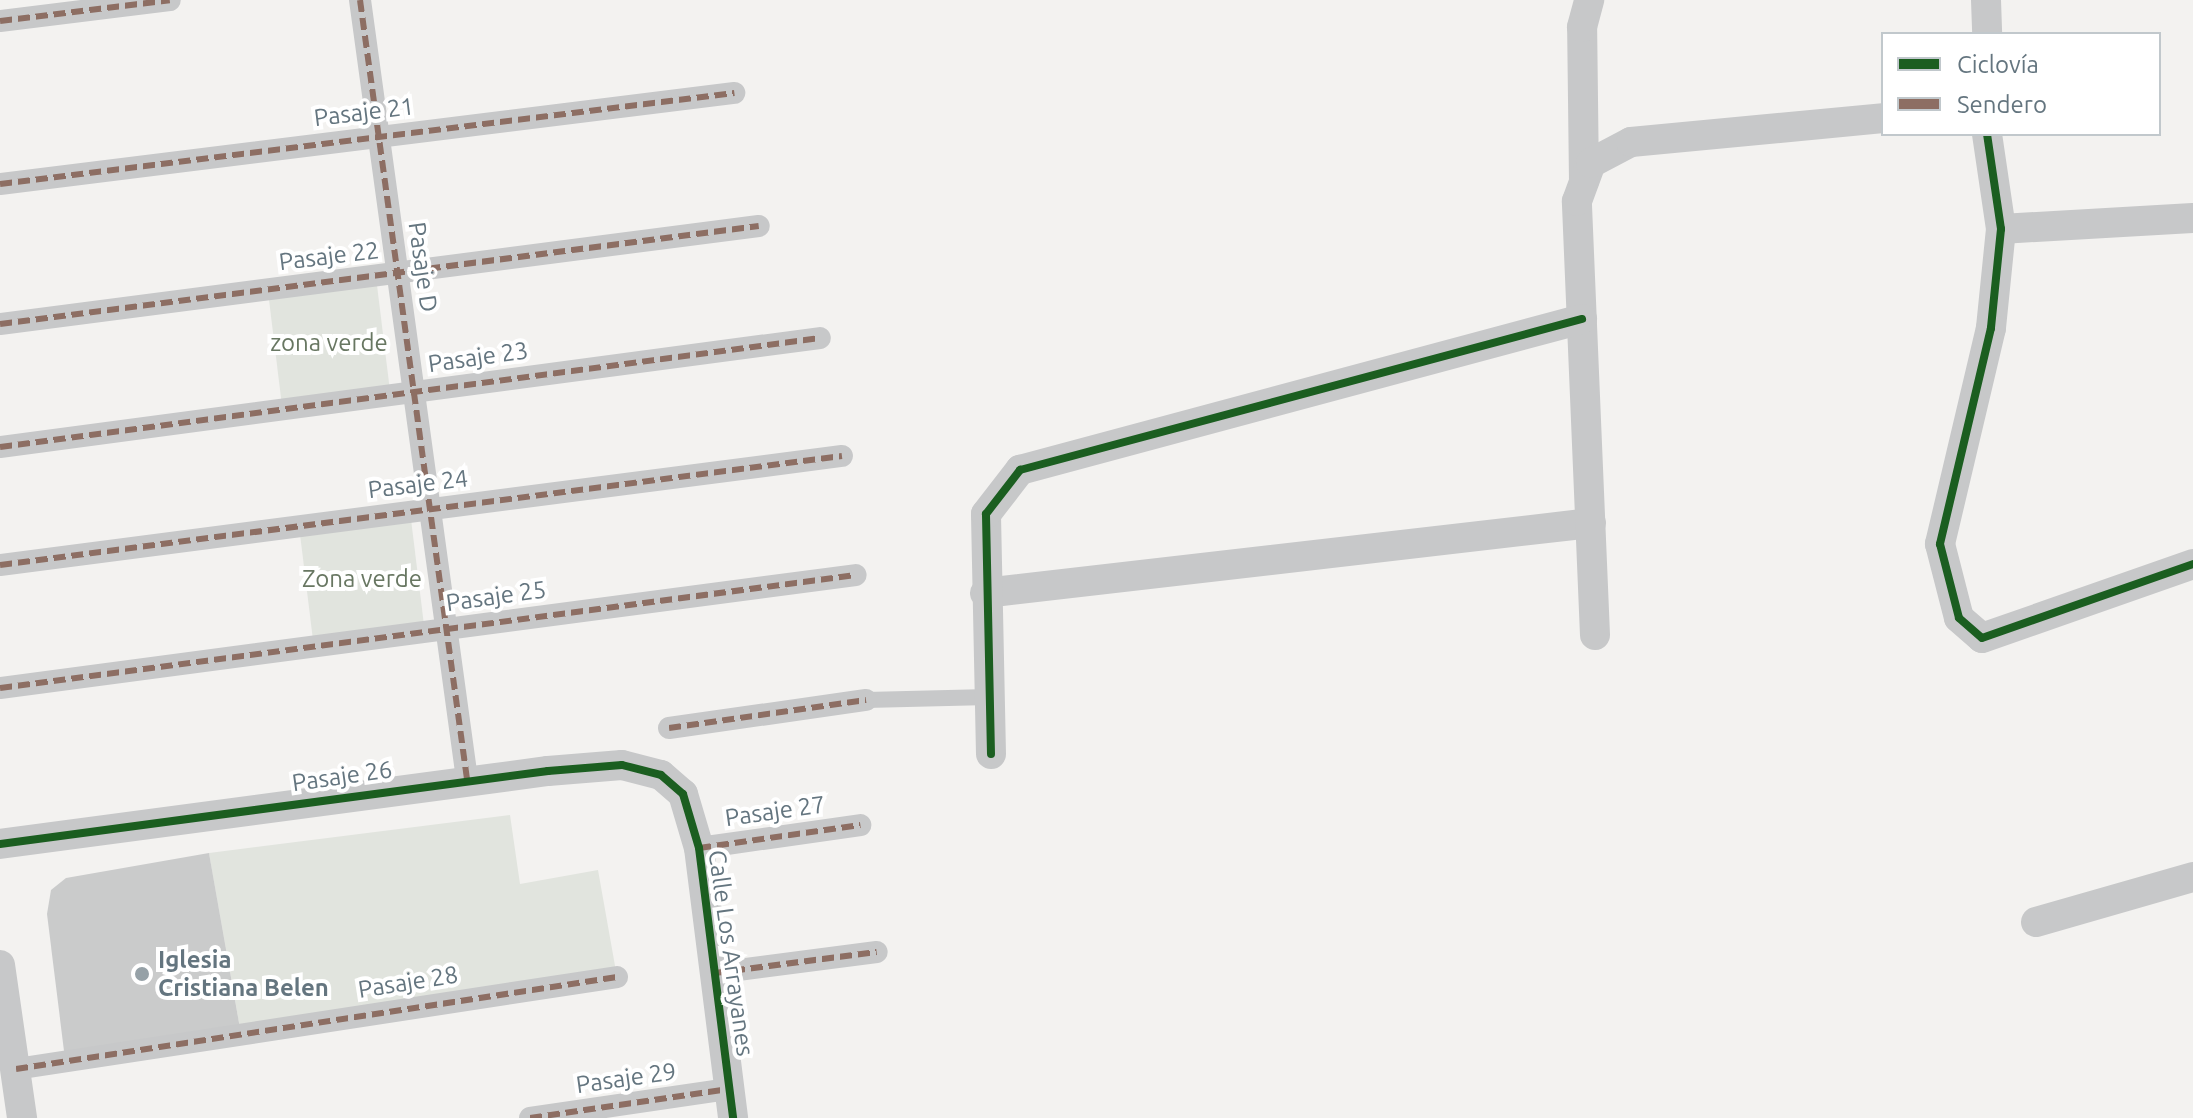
<!DOCTYPE html>
<html>
<head>
<meta charset="utf-8">
<style>
	body { margin:0 }
	#map { position:relative; width:2193px; height:1118px; overflow:hidden; background:#f3f2f0; font-family:Ubuntu,sans-serif }
	div>[style] { position:absolute }
	.green>* { inset:0; background:#e1e4de; transform-origin:0 0 }
	.building>* { inset:0; background:#cacbcb }
	.service>* { height:16px; margin:-8px; padding:0 8px; transform-origin:8px; border-radius:8px; background:#c7c8c9 }
	.pedestrian>* { height:22px; margin:-11px; padding:0 11px; transform-origin:11px; border-radius:11px; background:#c7c8c9 }
	.minor>* { height:30px; margin:-15px; padding:0 15px; transform-origin:15px; border-radius:15px; background:#c7c8c9 }
	.quiet>* { height:6px; margin-top:-3px; transform-origin:0; background:repeating-linear-gradient(90deg,#8d6e63 0 12px,transparent 0 18px) }
	.cycleway>* { height:8px; margin:-4px; padding:0 4px; transform-origin:4px; border-radius:4px; background:#1b5e20 }
	.dots>* { width:22px; height:22px; translate:-50% -50%; box-sizing:border-box; border:4px solid #fff; border-radius:50% }
	span { translate:-50% -50%; white-space:nowrap; text-align:center; line-height:1.15; -webkit-text-stroke:8px #fff; paint-order:stroke }
	.street-label { font-size:24px; color:#64757f }
	.park-label { font-size:24px; color:#687762 }
	.poi-label { font-size:24px; color:#64757f; font-weight:700 }
	.left { translate:0 -50%; text-align:left }
	.legend { position:absolute; left:1881px; top:32px; width:280px; height:104px; box-sizing:border-box; background:#fff; border:2px solid #c1c8cc; margin:0; padding:10px 14px; list-style:none; font-size:24px; color:#64757f }
	.legend li { display:flex; align-items:center; gap:16px; height:40px }
	.legend b { width:40px; border:2px solid #c1c8cc }
</style>
</head>
<body>
<div id="map">
	<div class="green">
		<i style="left:376px;top:277px;width:119px;height:109px;rotate:83deg"></i>
		<i style="left:410px;top:511px;width:122px;height:112px;rotate:83deg"></i>
		<i style="clip-path:polygon(510px 815px,520px 884px,598px 870px,617px 977px,241px 1034px,209px 853px)"></i>
	</div>
	<div class="building">
		<i style="clip-path:polygon(209px 853px,241px 1034px,65px 1059px,47px 914px,51px 890px,66px 878px)"></i>
	</div>
	<div class="service">
		<i style="left:866px;top:700px;width:123px;rotate:-1.4deg"></i>
	</div>
	<div class="pedestrian">
		<i style="left:360px;top:0;width:786px;rotate:82.18deg"></i>
		<i style="left:0;top:21px;width:171px;rotate:-7deg"></i>
		<i style="left:0;top:184px;width:740px;rotate:-7.07deg"></i>
		<i style="left:0;top:324px;width:765px;rotate:-7.36deg"></i>
		<i style="left:0;top:447px;width:827px;rotate:-7.57deg"></i>
		<i style="left:0;top:565px;width:849px;rotate:-7.38deg"></i>
		<i style="left:0;top:688px;width:863px;rotate:-7.52deg"></i>
		<i style="left:669px;top:728px;width:199px;rotate:-8.1deg"></i>
		<i style="left:699px;top:848px;width:163px;rotate:-8.1deg"></i>
		<i style="left:715px;top:973px;width:163px;rotate:-7.4deg"></i>
		<i style="left:16px;top:1069px;width:608px;rotate:-8.7deg"></i>
		<i style="left:530px;top:1118px;width:201px;rotate:-8.3deg"></i>
	</div>
	<div class="minor">
		<i style="left:1986px;top:0;width:34px;rotate:88deg"></i>
		<i style="left:1987px;top:134px;width:96px;rotate:81.6deg"></i>
		<i style="left:2001px;top:229px;width:100px;rotate:95.8deg"></i>
		<i style="left:1991px;top:328px;width:222px;rotate:103.3deg"></i>
		<i style="left:1940px;top:544px;width:76px;rotate:75.6deg"></i>
		<i style="left:1959px;top:618px;width:30px;rotate:41deg"></i>
		<i style="left:1982px;top:638px;width:224px;rotate:-19.3deg"></i>
		<i style="left:1584px;top:181px;width:154px;rotate:-90.7deg"></i>
		<i style="left:1582px;top:27px;width:28px;rotate:-75deg"></i>
		<i style="left:2001px;top:229px;width:192px;rotate:-3.3deg"></i>
		<i style="left:985px;top:593px;width:610px;rotate:-6.59deg"></i>
		<i style="left:1595px;top:635px;width:434px;rotate:-92.4deg"></i>
		<i style="left:1577px;top:201px;width:40px;rotate:-69.8deg"></i>
		<i style="left:1591px;top:163px;width:45px;rotate:-27.7deg"></i>
		<i style="left:1631px;top:142px;width:253px;rotate:-5.4deg"></i>
		<i style="left:991px;top:754px;width:240px;rotate:-91.2deg"></i>
		<i style="left:986px;top:514px;width:56px;rotate:-52.3deg"></i>
		<i style="left:1020px;top:470px;width:582px;rotate:-15.04deg"></i>
		<i style="left:0;top:844px;width:553px;rotate:-7.59deg"></i>
		<i style="left:548px;top:771px;width:74px;rotate:-4.6deg"></i>
		<i style="left:622px;top:765px;width:40px;rotate:14.4deg"></i>
		<i style="left:661px;top:775px;width:29px;rotate:41deg"></i>
		<i style="left:683px;top:794px;width:56px;rotate:73.5deg"></i>
		<i style="left:699px;top:848px;width:272px;rotate:82.8deg"></i>
		<i style="left:2036px;top:922px;width:163px;rotate:-16deg"></i>
		<i style="left:0;top:965px;width:155px;rotate:81.8deg"></i>
	</div>
	<div class="quiet">
		<i style="left:360px;top:0;width:786px;rotate:82.18deg"></i>
		<i style="left:0;top:21px;width:171px;rotate:-7deg"></i>
		<i style="left:0;top:184px;width:740px;rotate:-7.07deg"></i>
		<i style="left:0;top:324px;width:765px;rotate:-7.36deg"></i>
		<i style="left:0;top:447px;width:827px;rotate:-7.57deg"></i>
		<i style="left:0;top:565px;width:849px;rotate:-7.38deg"></i>
		<i style="left:0;top:688px;width:863px;rotate:-7.52deg"></i>
		<i style="left:669px;top:728px;width:199px;rotate:-8.1deg"></i>
		<i style="left:699px;top:848px;width:163px;rotate:-8.1deg"></i>
		<i style="left:715px;top:973px;width:163px;rotate:-7.4deg"></i>
		<i style="left:16px;top:1069px;width:608px;rotate:-8.7deg"></i>
		<i style="left:530px;top:1118px;width:201px;rotate:-8.3deg"></i>
	</div>
	<div class="cycleway">
		<i style="left:1987px;top:134px;width:96px;rotate:81.6deg"></i>
		<i style="left:2001px;top:229px;width:100px;rotate:95.8deg"></i>
		<i style="left:1991px;top:328px;width:222px;rotate:103.3deg"></i>
		<i style="left:1940px;top:544px;width:76px;rotate:75.6deg"></i>
		<i style="left:1959px;top:618px;width:30px;rotate:41deg"></i>
		<i style="left:1982px;top:638px;width:224px;rotate:-19.3deg"></i>
		<i style="left:991px;top:754px;width:240px;rotate:-91.2deg"></i>
		<i style="left:986px;top:514px;width:56px;rotate:-52.3deg"></i>
		<i style="left:1020px;top:470px;width:582px;rotate:-15.04deg"></i>
		<i style="left:0;top:844px;width:553px;rotate:-7.59deg"></i>
		<i style="left:548px;top:771px;width:74px;rotate:-4.6deg"></i>
		<i style="left:622px;top:765px;width:40px;rotate:14.4deg"></i>
		<i style="left:661px;top:775px;width:29px;rotate:41deg"></i>
		<i style="left:683px;top:794px;width:56px;rotate:73.5deg"></i>
		<i style="left:699px;top:848px;width:272px;rotate:82.8deg"></i>
	</div>
	<div class="dots">
		<i style="left:142px;top:974px;background:#96a1a7"></i>
	</div>
	<div class="street-label">
		<span style="left:364px;top:112px;rotate:-7deg">Pasaje 21</span>
		<span style="left:329px;top:256px;rotate:-7deg">Pasaje 22</span>
		<span style="left:423px;top:267px;rotate:82deg">Pasaje D</span>
		<span style="left:478px;top:357px;rotate:-8deg">Pasaje 23</span>
		<span style="left:418px;top:484px;rotate:-7deg">Pasaje 24</span>
		<span style="left:496px;top:596px;rotate:-8deg">Pasaje 25</span>
		<span style="left:342px;top:776px;rotate:-8deg">Pasaje 26</span>
		<span style="left:775px;top:811px;rotate:-8deg">Pasaje 27</span>
		<span style="left:731px;top:953px;rotate:82deg">Calle Los Arrayanes</span>
		<span style="left:408px;top:982px;rotate:-9deg">Pasaje 28</span>
		<span style="left:626px;top:1078px;rotate:-8deg">Pasaje 29</span>
	</div>
	<div class="park-label">
		<span style="left:329px;top:343px">zona verde</span>
		<span style="left:362px;top:579px">Zona verde</span>
	</div>
	<div class="poi-label">
		<span class="left" style="left:158px;top:974px">Iglesia<br>Cristiana Belen</span>
	</div>
	<ul class="legend">
	<li><b style="height:10px;background:#1b5e20"></b>Ciclovía</li>
	<li><b style="height:10px;background:#8d6e63"></b>Sendero</li>
	</ul>
</div>
</body>
</html>
